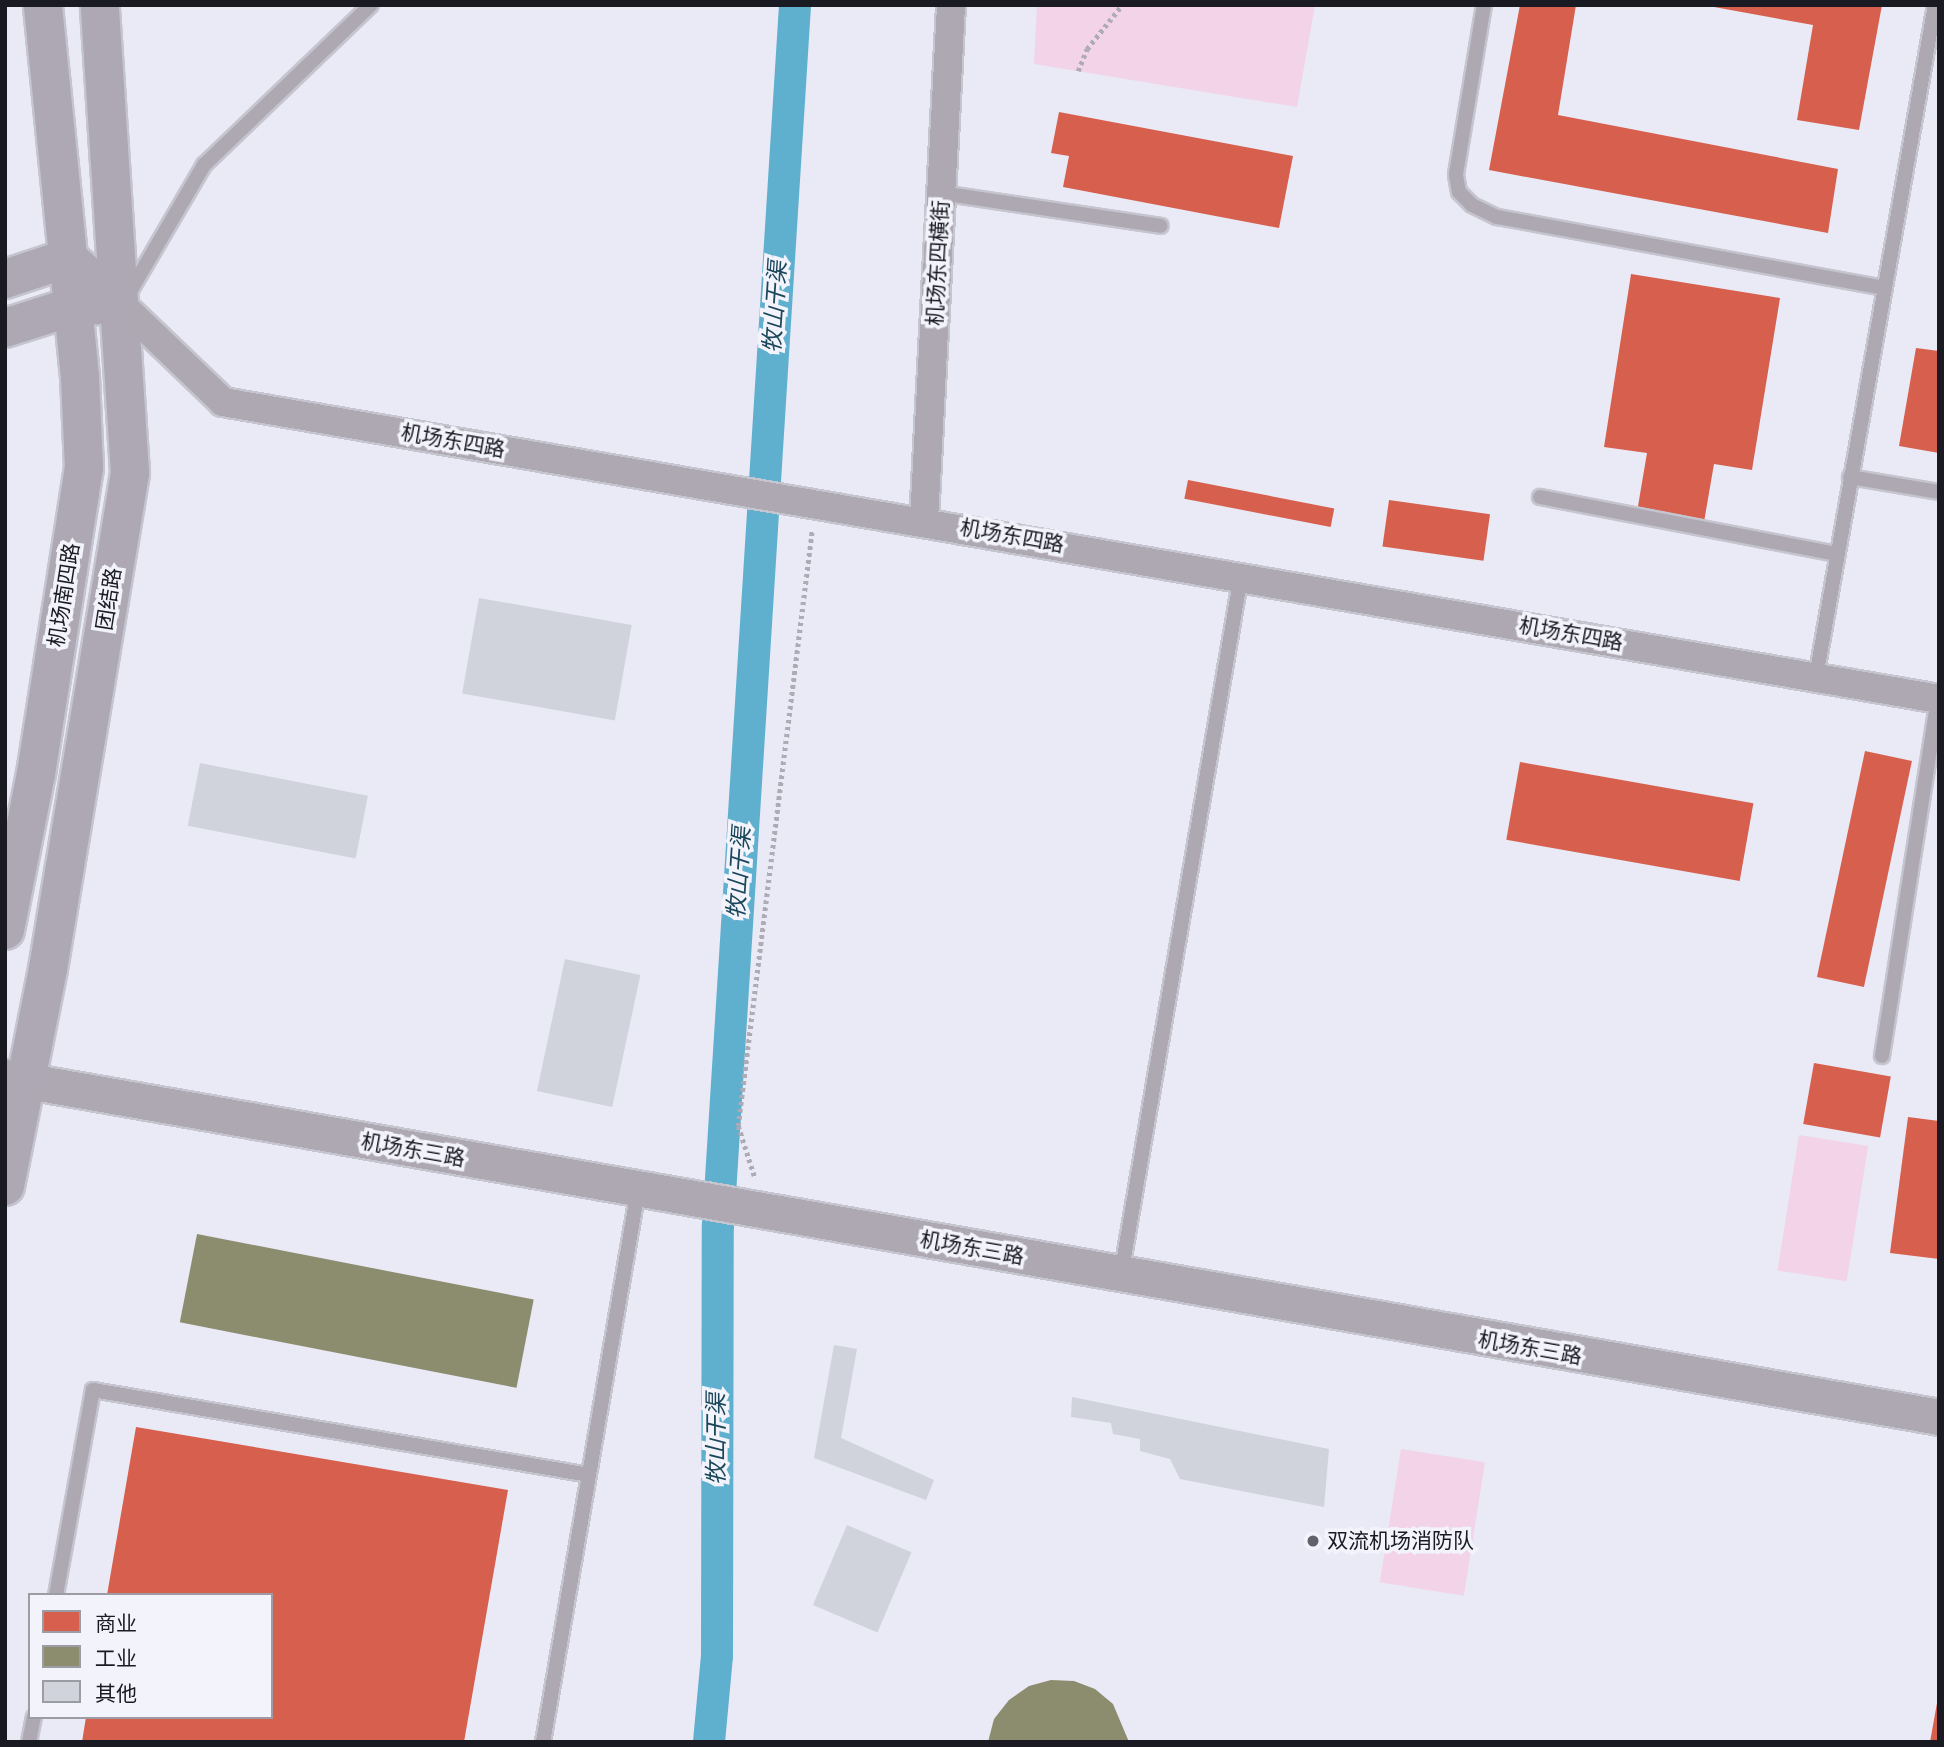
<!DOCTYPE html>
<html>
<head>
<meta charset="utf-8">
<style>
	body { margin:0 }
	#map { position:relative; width:1944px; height:1747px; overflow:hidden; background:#eae9f6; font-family:Karla,"Noto Sans SC",sans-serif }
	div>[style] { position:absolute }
	.green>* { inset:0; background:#f2d3e8; transform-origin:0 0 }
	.shops>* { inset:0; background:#d6604d; transform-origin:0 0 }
	.industry>* { inset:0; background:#8c8c6e; transform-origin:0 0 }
	.canal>* { height:32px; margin:-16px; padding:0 16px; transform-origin:16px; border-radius:16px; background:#5fb0cf }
	.building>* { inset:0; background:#d0d2dc; transform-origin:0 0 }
	.path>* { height:4.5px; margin-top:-2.25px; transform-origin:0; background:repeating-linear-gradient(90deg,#aeabb5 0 3.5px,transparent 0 7px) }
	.roads { filter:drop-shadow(2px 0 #c5c5cf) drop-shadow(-2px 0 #c5c5cf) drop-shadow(0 2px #c5c5cf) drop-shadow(0 -2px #c5c5cf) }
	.service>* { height:14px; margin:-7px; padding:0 7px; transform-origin:7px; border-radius:7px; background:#aea8b3 }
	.minor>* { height:28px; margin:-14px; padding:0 14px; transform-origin:14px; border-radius:14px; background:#aea8b3 }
	.tertiary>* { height:35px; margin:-17.5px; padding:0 17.5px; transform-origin:17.5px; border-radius:17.5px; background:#aea8b3 }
	.secondary>* { height:38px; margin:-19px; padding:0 19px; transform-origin:19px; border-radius:19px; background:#aea7b4 }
	.dots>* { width:19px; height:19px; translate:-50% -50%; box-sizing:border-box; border:4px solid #f3f3fc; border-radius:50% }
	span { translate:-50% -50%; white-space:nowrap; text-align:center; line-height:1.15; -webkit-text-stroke:7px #f3f3fc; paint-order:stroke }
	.street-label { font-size:21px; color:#1a1a22 }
	.poi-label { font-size:21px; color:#1a1a22 }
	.left { translate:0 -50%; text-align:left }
	.water-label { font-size:23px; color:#1a4759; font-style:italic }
	.frame { position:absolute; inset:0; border:7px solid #1a1a22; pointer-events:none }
	.legend { position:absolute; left:28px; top:1593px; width:245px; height:126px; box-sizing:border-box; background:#f3f3fc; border:2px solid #9c9ca5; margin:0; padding:9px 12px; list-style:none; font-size:21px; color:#1a1a22 }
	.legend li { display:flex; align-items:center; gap:14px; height:35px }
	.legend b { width:35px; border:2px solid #9c9ca5 }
</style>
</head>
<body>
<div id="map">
	<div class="green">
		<i style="clip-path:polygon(1037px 5px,1315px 5px,1297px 107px,1034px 64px)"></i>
		<i style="left:1799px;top:1135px;width:70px;height:137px;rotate:9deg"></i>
		<i style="left:1401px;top:1449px;width:85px;height:135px;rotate:9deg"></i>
	</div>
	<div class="shops">
		<i style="clip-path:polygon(1520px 5px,1576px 5px,1558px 115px,1838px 169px,1828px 233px,1489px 170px)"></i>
		<i style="clip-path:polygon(1703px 5px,1882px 5px,1859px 130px,1797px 120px,1813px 25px)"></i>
		<i style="clip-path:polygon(1059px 112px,1293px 156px,1279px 228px,1063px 187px,1069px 156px,1051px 153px)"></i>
		<i style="clip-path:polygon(1631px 274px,1780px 298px,1752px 470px,1714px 464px,1704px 522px,1637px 512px,1647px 453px,1604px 447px)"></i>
		<i style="clip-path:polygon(1916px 348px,1939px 351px,1939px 453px,1899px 446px)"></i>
		<i style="left:1188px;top:480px;width:149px;height:19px;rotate:11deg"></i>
		<i style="left:1389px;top:500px;width:102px;height:47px;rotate:8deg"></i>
		<i style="left:1865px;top:751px;width:48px;height:231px;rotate:12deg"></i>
		<i style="left:1520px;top:762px;width:237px;height:79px;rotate:10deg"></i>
		<i style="left:1814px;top:1063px;width:78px;height:62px;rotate:10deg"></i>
		<i style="clip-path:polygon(1908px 1117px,1939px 1121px,1939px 1259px,1890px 1253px)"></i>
		<i style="clip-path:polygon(136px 1427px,508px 1490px,464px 1742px,82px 1742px,86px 1717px,271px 1717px,271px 1595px,107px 1595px)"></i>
		<i style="clip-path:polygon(1937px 1703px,1939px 1742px,1930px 1742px)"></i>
	</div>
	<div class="industry">
		<i style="left:197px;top:1234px;width:343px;height:90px;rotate:11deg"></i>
		<i style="clip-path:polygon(1051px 1680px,1074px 1681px,1095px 1689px,1113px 1704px,1129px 1742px,988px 1742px,994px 1719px,1009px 1700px,1029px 1686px)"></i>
	</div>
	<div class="canal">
		<i style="left:709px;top:1742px;width:86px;rotate:-84.7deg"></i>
		<i style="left:717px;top:1656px;width:430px;rotate:-89.9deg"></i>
		<i style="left:718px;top:1226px;width:1223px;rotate:-86.39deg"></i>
	</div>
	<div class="building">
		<i style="left:479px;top:598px;width:155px;height:97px;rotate:10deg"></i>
		<i style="left:200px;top:763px;width:171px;height:64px;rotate:11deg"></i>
		<i style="left:565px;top:959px;width:77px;height:135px;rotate:12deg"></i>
		<i style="clip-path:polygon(834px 1345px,857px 1349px,841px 1438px,934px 1480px,926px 1500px,814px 1458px)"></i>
		<i style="clip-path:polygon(1072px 1397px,1329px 1449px,1324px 1507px,1180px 1479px,1170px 1459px,1140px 1451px,1140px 1439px,1113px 1434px,1111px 1423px,1071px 1417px)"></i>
		<i style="left:847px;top:1525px;width:70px;height:87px;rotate:23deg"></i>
	</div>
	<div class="path">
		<i style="left:1078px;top:71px;width:24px;rotate:-68deg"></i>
		<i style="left:1087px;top:49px;width:56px;rotate:-51.5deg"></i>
		<i style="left:754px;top:1176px;width:52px;rotate:-107.7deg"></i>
		<i style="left:738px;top:1126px;width:601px;rotate:-82.92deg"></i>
	</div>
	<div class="roads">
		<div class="service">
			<i style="left:1484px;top:5px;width:172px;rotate:99.4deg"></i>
			<i style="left:1456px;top:175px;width:17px;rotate:80deg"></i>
			<i style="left:1459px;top:192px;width:18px;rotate:45deg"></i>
			<i style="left:1472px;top:205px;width:28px;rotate:26deg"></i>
			<i style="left:1497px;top:217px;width:393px;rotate:10.4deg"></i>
			<i style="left:941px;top:193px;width:222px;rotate:8.5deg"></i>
			<i style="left:128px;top:295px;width:151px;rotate:-59.7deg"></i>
			<i style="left:204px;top:165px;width:231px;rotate:-43.8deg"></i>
			<i style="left:1850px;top:477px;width:90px;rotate:9.6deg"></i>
			<i style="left:1540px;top:497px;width:301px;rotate:10.9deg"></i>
			<i style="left:1816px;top:677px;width:682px;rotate:-79.96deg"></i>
			<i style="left:1882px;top:1056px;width:361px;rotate:-81.1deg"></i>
			<i style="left:1121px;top:1275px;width:709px;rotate:-80.26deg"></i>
			<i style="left:56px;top:1595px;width:208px;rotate:-79.8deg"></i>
			<i style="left:93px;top:1390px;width:503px;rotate:9.72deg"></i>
			<i style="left:29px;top:1742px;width:25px;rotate:-79deg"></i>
			<i style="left:543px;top:1742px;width:560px;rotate:-80.23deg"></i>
		</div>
		<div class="minor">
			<i style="left:122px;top:305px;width:140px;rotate:43.8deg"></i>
			<i style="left:223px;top:402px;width:1742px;rotate:9.82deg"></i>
			<i style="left:924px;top:521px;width:517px;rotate:-87deg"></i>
		</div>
		<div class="tertiary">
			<i style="left:5px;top:1077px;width:1964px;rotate:9.97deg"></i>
		</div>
		<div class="secondary">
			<i style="left:5px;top:279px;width:66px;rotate:-18.4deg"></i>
			<i style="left:68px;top:258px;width:24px;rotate:42deg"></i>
			<i style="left:5px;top:328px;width:72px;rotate:-17.7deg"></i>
			<i style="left:74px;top:306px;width:24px;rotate:-2deg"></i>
			<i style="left:5px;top:930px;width:159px;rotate:-78.8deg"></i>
			<i style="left:36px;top:774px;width:310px;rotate:-81.1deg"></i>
			<i style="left:84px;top:468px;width:91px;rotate:-92.5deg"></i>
			<i style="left:80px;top:377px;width:374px;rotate:-95.7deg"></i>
			<i style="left:5px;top:1186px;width:221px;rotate:-78.8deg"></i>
			<i style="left:48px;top:969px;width:503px;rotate:-80.61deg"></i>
			<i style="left:130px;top:473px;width:469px;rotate:-93.7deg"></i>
		</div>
	</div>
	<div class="dots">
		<i style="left:1313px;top:1541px;background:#63626c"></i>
	</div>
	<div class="street-label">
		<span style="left:938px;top:263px;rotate:-87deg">机场东四横街</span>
		<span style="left:453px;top:441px;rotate:10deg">机场东四路</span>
		<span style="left:1012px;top:536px;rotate:10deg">机场东四路</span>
		<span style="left:64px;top:595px;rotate:-81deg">机场南四路</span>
		<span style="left:109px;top:599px;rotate:-81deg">团结路</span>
		<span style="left:1571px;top:634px;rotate:10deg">机场东四路</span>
		<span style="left:413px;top:1150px;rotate:10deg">机场东三路</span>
		<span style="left:972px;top:1248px;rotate:10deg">机场东三路</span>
		<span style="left:1530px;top:1348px;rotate:10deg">机场东三路</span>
	</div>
	<div class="poi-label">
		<span class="left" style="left:1327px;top:1541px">双流机场消防队</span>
	</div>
	<div class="water-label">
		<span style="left:776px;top:307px;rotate:-86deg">牧山干渠</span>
		<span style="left:740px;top:873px;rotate:-86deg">牧山干渠</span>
		<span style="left:717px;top:1439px;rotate:-90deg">牧山干渠</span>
	</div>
	<div class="frame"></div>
	<ul class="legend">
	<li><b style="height:19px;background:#d6604d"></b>商业</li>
	<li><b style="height:19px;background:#8c8c6e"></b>工业</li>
	<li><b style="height:19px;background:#d0d2dc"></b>其他</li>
	</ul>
</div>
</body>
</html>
